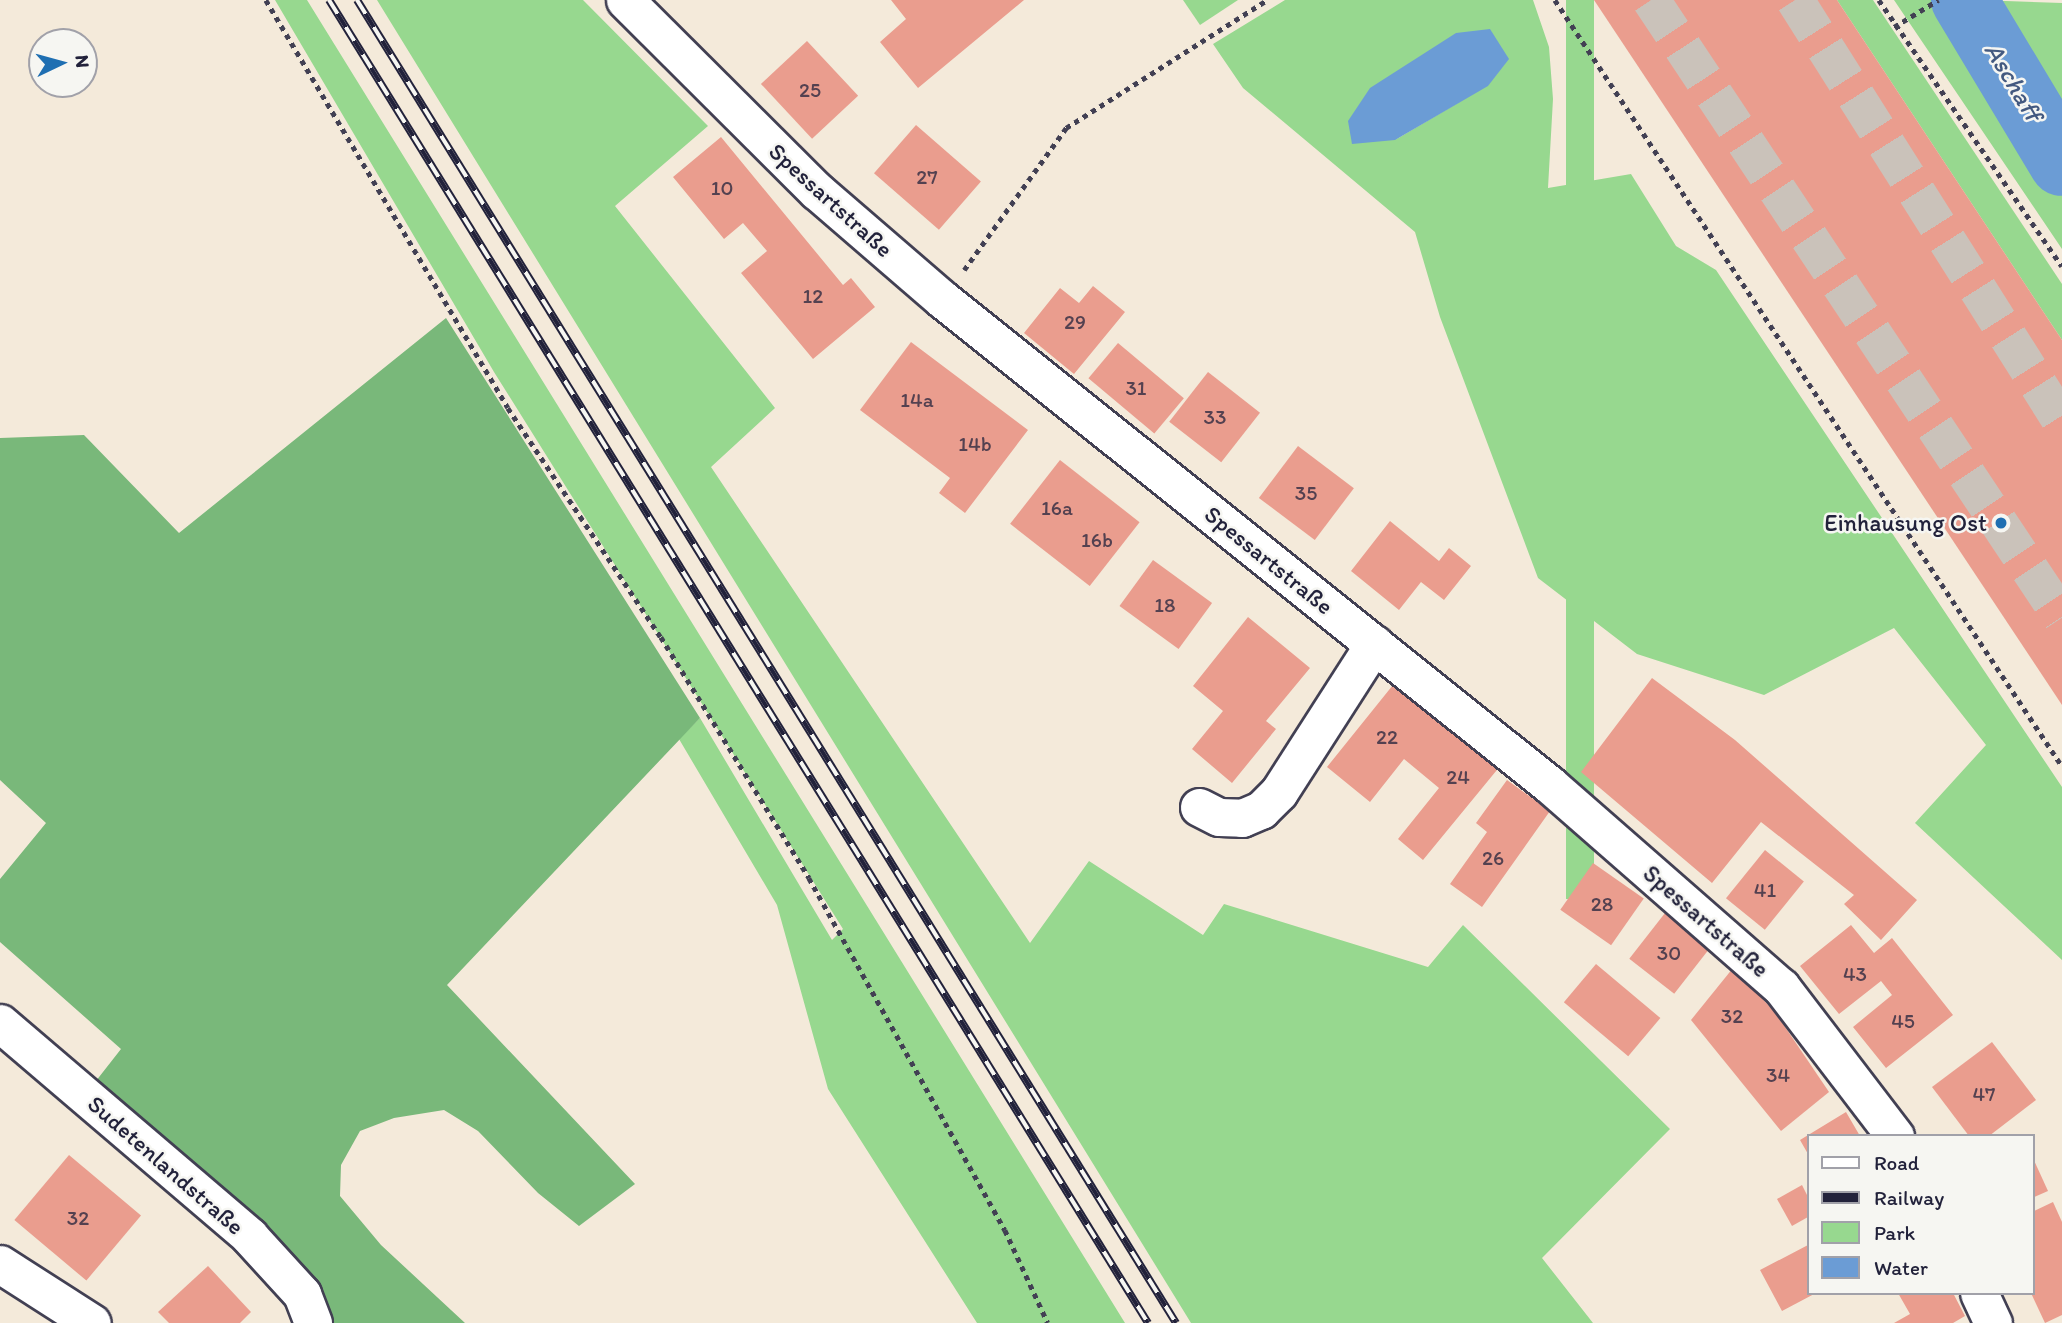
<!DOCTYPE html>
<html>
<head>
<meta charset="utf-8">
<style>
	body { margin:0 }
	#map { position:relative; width:2062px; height:1323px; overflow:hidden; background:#f4eada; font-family:Itim,sans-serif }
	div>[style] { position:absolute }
	.green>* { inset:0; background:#97d88f; transform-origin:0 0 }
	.forest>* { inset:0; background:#79b87a }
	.water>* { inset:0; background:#6b9cd5 }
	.river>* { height:66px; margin:-33px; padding:0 33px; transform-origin:33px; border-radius:33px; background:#6b9cd5 }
	.building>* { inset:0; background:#ea9d8e; transform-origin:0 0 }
	.highway-tunnel>* { height:38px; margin-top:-19px; transform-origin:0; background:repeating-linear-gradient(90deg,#cac2ba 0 38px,transparent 0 57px) }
	.path>* { height:4.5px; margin-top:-2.25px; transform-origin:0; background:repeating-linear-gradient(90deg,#424053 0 5px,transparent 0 10px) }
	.roads { filter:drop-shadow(2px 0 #424053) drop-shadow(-2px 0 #424053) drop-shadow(0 2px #424053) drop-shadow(0 -2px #424053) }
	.minor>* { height:37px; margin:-18.5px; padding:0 18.5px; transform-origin:18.5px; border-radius:18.5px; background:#fff }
	.rail>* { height:8px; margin-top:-4px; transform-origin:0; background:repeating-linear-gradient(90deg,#f6f6f2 0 16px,#22223b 0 32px); box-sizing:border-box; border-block:2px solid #22223b }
	.dots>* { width:19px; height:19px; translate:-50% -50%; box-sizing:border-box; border:4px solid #f6f6f2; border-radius:50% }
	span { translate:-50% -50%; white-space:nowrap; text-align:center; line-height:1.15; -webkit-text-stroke:5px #f6f6f2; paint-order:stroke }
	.number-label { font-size:21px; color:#544150 }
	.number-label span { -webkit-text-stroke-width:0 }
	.street-label { font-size:24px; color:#22223b }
	.poi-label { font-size:24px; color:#22223b }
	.right { translate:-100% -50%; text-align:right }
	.water-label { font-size:26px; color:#435980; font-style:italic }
	.legend { position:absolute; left:1807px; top:1134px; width:228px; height:161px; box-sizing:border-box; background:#f6f6f2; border:2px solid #a1a1a9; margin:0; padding:9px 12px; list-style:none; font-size:21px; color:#22223b }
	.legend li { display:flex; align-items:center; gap:14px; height:35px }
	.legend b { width:35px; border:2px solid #a1a1a9 }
	.north { position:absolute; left:28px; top:28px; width:70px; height:70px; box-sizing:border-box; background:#f6f6f2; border:2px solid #a1a1a9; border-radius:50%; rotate:85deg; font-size:19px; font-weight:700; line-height:28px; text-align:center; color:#22223b }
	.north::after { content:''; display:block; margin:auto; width:24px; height:32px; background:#1f6fb2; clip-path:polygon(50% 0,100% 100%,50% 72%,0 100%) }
</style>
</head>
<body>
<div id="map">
	<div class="green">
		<i style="clip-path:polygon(275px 0,307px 0,1125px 1323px,977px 1323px,828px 1089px,777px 905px,679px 739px,700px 718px,832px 940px,843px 929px,494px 372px)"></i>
		<i style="clip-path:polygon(377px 0,583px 0,708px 126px,615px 206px,775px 408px,711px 467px,1030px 943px,1089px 861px,1203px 935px,1224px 904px,1428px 967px,1463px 925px,1670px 1129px,1542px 1258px,1593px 1323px,1191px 1323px)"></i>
		<i style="clip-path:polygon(1183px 0,1238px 0,1200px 25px)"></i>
		<i style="clip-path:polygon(evenodd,1285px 0,1533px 0,1549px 47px,1553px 99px,1548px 188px,1631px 174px,1676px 246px,1716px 270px,2062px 787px,2062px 960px,1915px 823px,1986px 745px,1894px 628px,1764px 695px,1637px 654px,1538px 578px,1440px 317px,1415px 232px,1243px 88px,1213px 44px,1285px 0,1508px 59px,1488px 85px,1395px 140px,1508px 59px)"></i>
		<i style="left:1566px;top:0;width:28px;height:899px"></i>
		<i style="clip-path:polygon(1837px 0,1873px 0,2062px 284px,2062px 340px)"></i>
		<i style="clip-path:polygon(1894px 0,1950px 0,2008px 98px,2023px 72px,1977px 0,2062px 3px,2062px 249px)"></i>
	</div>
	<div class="forest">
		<i style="clip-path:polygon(446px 318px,700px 718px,447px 985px,635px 1184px,579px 1226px,538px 1193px,478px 1131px,444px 1110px,394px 1118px,360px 1131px,341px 1165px,340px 1196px,381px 1245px,465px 1323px,311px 1323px,309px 1305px,74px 1109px,121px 1049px,0 942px,0 879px,46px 823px,0 780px,0 438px,84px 435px,179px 533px)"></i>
	</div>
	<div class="water">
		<i style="clip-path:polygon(1950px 0,1977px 0,2024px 72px,2008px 98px)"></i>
		<i style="clip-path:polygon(1490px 29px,1509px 59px,1488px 86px,1395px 140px,1352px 144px,1348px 121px,1370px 88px,1456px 33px)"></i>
	</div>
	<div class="river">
		<i style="left:1964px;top:0;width:190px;rotate:59deg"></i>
	</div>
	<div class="building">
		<i style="clip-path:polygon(891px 0,1024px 0,918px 88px,880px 42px,906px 19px)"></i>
		<i style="clip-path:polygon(1594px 0,1837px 0,2062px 340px,2062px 705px)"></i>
		<i style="left:807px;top:41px;width:75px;height:63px;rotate:47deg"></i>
		<i style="left:916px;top:125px;width:86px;height:64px;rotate:41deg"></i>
		<i style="clip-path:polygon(721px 137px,843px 285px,851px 278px,875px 307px,813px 359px,741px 273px,767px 251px,743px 223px,724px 239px,673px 177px)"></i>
		<i style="clip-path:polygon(1093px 286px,1125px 312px,1074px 374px,1024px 333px,1060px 288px,1079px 303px)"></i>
		<i style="clip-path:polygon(911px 342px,1028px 430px,965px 513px,939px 493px,950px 478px,860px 410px)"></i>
		<i style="left:1118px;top:343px;width:86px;height:46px;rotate:40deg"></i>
		<i style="left:1208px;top:372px;width:66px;height:63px;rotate:38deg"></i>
		<i style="left:1298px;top:446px;width:70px;height:65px;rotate:37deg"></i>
		<i style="left:1060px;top:460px;width:101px;height:81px;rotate:38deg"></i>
		<i style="clip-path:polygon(1390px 521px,1439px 561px,1449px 548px,1471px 566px,1444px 600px,1421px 582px,1399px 610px,1351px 571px)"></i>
		<i style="left:1153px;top:560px;width:73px;height:57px;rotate:36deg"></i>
		<i style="clip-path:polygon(1248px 617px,1310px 668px,1266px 721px,1276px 729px,1232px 783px,1192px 749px,1223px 711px,1193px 686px)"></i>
		<i style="clip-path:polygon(1652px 678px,1735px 740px,1917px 900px,1881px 940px,1844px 904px,1854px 895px,1761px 822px,1712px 883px,1581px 772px)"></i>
		<i style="clip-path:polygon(1397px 680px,1501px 765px,1423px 860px,1398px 839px,1439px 788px,1404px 759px,1370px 802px,1327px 767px)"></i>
		<i style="clip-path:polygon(1507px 780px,1550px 811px,1482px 907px,1450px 884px,1487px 832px,1476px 823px)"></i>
		<i style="left:1765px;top:850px;width:50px;height:62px;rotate:39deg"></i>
		<i style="left:1593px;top:863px;width:62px;height:57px;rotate:35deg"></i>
		<i style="left:1665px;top:913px;width:57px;height:58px;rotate:38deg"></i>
		<i style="clip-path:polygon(1851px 925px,1874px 953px,1892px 938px,1953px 1015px,1886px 1068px,1853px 1027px,1892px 995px,1881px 981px,1839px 1014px,1800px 966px)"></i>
		<i style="left:1596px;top:964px;width:84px;height:50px;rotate:40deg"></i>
		<i style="clip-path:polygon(1733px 968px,1775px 1012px,1829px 1092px,1781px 1131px,1691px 1020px)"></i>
		<i style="clip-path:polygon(1992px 1042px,2036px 1100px,1989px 1136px,1969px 1136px,1932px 1087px)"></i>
		<i style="clip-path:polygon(1846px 1112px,1860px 1136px,1808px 1136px,1808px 1154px,1800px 1140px)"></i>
		<i style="left:69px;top:1155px;width:94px;height:85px;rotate:40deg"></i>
		<i style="clip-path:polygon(2032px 1156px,2048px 1191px,2032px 1198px)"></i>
		<i style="clip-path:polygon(1802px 1185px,1808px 1197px,1808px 1217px,1792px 1226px,1777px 1199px)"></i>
		<i style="clip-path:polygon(2053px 1202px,2062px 1222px,2062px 1315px,2045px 1323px,2031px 1293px,2032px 1212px)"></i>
		<i style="clip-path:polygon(1808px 1245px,1808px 1293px,1816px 1293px,1782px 1311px,1760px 1270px)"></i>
		<i style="clip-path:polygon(208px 1266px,251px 1312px,240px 1323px,169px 1323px,158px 1312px)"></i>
		<i style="clip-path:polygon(1898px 1293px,1953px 1293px,1965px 1316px,1953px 1323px,1894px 1323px,1910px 1314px)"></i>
	</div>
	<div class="highway-tunnel">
		<i style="left:1651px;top:0;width:742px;rotate:56.37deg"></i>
		<i style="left:1795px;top:0;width:499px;rotate:57.7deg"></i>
	</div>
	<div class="path">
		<i style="left:266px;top:0;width:474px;rotate:59.3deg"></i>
		<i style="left:508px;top:408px;width:275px;rotate:56.3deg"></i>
		<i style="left:661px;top:637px;width:283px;rotate:58.4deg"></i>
		<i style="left:809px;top:878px;width:403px;rotate:60.9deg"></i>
		<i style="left:1005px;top:1230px;width:102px;rotate:65.2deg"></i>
		<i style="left:1555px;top:0;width:919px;rotate:56.5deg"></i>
		<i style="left:1879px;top:0;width:323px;rotate:55.5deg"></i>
		<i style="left:1894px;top:27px;width:52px;rotate:-31.5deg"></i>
		<i style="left:964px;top:270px;width:175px;rotate:-54.3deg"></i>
		<i style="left:1066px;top:128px;width:238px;rotate:-32.5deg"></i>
	</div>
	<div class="roads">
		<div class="minor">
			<i style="left:625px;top:0;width:271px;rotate:44.9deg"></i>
			<i style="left:817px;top:191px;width:165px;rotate:40.8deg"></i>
			<i style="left:942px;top:299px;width:778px;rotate:38.64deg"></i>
			<i style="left:1550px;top:785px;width:307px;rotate:41.2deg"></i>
			<i style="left:1781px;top:987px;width:188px;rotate:52.6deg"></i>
			<i style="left:1199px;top:807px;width:22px;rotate:27deg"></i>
			<i style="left:1219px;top:817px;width:23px;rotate:2deg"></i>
			<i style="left:1242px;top:818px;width:21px;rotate:-23deg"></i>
			<i style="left:1261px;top:810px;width:25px;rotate:-45deg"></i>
			<i style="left:1279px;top:792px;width:176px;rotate:-57.3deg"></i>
			<i style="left:0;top:1023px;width:328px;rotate:40.5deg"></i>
			<i style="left:249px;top:1236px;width:79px;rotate:47.6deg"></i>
			<i style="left:302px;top:1294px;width:31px;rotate:69deg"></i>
			<i style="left:0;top:1264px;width:109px;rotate:32.7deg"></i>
			<i style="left:1979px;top:1293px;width:33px;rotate:65deg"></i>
		</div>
	</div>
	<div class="rail">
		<i style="left:329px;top:0;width:1556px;rotate:58.24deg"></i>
		<i style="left:357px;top:0;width:1556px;rotate:58.24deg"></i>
	</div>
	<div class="dots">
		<i style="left:2001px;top:523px;background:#1f6fb2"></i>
	</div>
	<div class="number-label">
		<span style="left:810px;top:90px">25</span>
		<span style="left:927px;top:177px">27</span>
		<span style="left:722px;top:188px">10</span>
		<span style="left:813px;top:296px">12</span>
		<span style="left:1075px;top:322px">29</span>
		<span style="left:1136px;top:388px">31</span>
		<span style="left:917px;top:400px">14a</span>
		<span style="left:1215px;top:417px">33</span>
		<span style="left:975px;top:444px">14b</span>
		<span style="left:1306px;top:493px">35</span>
		<span style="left:1057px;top:508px">16a</span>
		<span style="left:1097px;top:540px">16b</span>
		<span style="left:1165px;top:605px">18</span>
		<span style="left:1387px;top:737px">22</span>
		<span style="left:1458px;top:777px">24</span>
		<span style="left:1493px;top:858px">26</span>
		<span style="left:1765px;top:890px">41</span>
		<span style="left:1602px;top:904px">28</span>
		<span style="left:1669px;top:953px">30</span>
		<span style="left:1855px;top:974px">43</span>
		<span style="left:1732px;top:1016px">32</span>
		<span style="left:1903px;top:1021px">45</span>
		<span style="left:1778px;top:1075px">34</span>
		<span style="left:1984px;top:1094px">47</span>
		<span style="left:78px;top:1218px">32</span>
	</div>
	<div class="street-label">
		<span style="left:831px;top:200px;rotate:42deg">Spessartstraße</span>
		<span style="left:1269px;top:560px;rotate:39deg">Spessartstraße</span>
		<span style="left:1706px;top:921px;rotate:41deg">Spessartstraße</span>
		<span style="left:166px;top:1165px;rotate:41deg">Sudetenlandstraße</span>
	</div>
	<div class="poi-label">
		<span class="right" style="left:1987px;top:523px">Einhausung Ost</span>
	</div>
	<div class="water-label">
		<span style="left:2013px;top:82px;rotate:59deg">Aschaff</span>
	</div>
	<ul class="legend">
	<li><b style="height:9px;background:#fff"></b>Road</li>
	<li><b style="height:9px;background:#22223b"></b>Railway</li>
	<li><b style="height:19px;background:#97d88f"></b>Park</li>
	<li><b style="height:19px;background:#6b9cd5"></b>Water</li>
	</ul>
	<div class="north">N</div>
</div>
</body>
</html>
